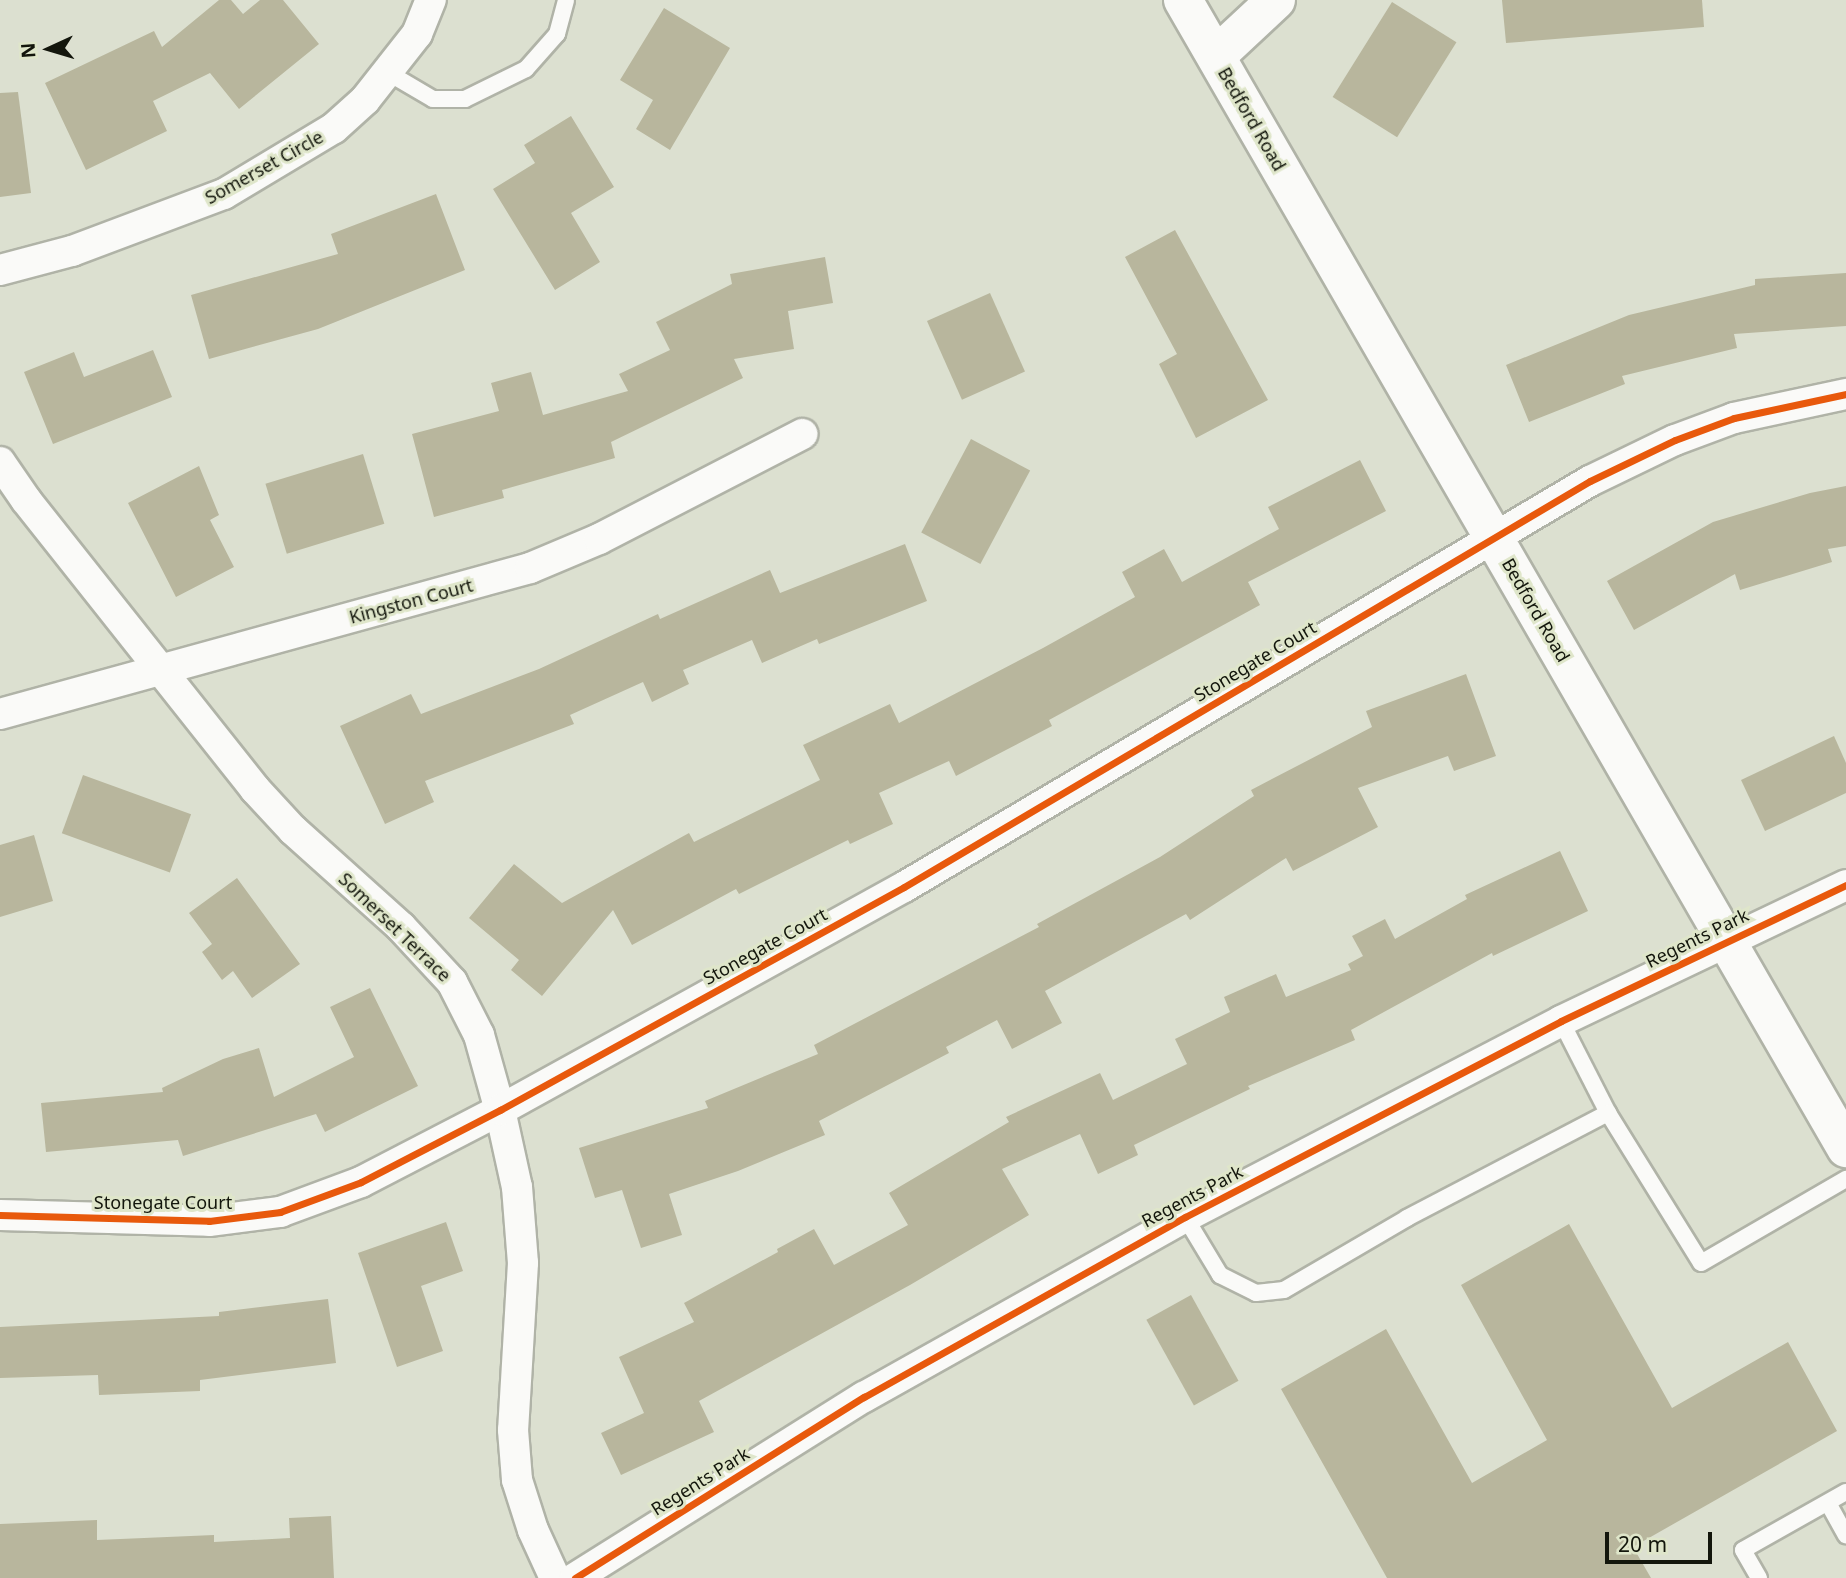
<!DOCTYPE html>
<html>
<head>
<meta charset="utf-8">
<style>
	body { margin:0 }
	#map { position:relative; width:1846px; height:1578px; overflow:hidden; background:#dce0d0; font-family:"Noto Sans",sans-serif }
	div>[style] { position:absolute }
	.building>* { inset:0; background:#b8b69d; transform-origin:0 0 }
	.roads { filter:drop-shadow(2px 0 #b0b3a7) drop-shadow(-2px 0 #b0b3a7) drop-shadow(0 2px #b0b3a7) drop-shadow(0 -2px #b0b3a7) }
	.lane>* { height:16px; margin:-8px; padding:0 8px; transform-origin:8px; border-radius:8px; background:#fafaf8 }
	.street>* { height:30px; margin:-15px; padding:0 15px; transform-origin:15px; border-radius:15px; background:#fafaf8 }
	.secondary>* { height:38px; margin:-19px; padding:0 19px; transform-origin:19px; border-radius:19px; background:#fafaf8 }
	.cycleway>* { height:7px; margin:-3.5px; padding:0 3.5px; transform-origin:3.5px; border-radius:3.5px; background:#e8590c }
	span { translate:-50% -50%; white-space:nowrap; text-align:center; line-height:1.15; -webkit-text-stroke:6px #dfe6ca; paint-order:stroke }
	.street-label { font-size:18px; color:#13160c }
	.north { position:absolute; left:14px; top:14px; width:70px; height:70px; -webkit-text-stroke:5px #dfe6ca; paint-order:stroke; rotate:266deg; font-size:19px; font-weight:700; line-height:28px; text-align:center; color:#13160c }
	.north::after { content:''; display:block; margin:auto; width:24px; height:32px; background:#13160c; clip-path:polygon(50% 0,100% 100%,50% 72%,0 100%) }
	.scale { position:absolute; left:1605px; top:1532px; width:107px; height:32px; box-sizing:border-box; border:4px solid #13160c; border-top:0; padding-left:9px; font-size:21px; line-height:24px; white-space:nowrap; color:#13160c; -webkit-text-stroke:5px #dfe6ca; paint-order:stroke }
</style>
</head>
<body>
<div id="map">
	<div class="building">
		<i style="clip-path:polygon(219px 0,231px 0,243px 14px,260px 0,283px 0,319px 44px,239px 109px,210px 73px,153px 101px,167px 131px,86px 170px,45px 83px,154px 31px,162px 47px)"></i>
		<i style="clip-path:polygon(1502px 0,1702px 0,1704px 27px,1506px 43px)"></i>
		<i style="left:1392px;top:2px;width:76px;height:112px;rotate:32deg"></i>
		<i style="clip-path:polygon(664px 8px,730px 48px,670px 150px,636px 129px,653px 100px,620px 80px)"></i>
		<i style="clip-path:polygon(18px 92px,31px 193px,0 197px,0 93px)"></i>
		<i style="clip-path:polygon(571px 116px,614px 187px,571px 213px,600px 262px,555px 290px,493px 189px,535px 163px,524px 145px)"></i>
		<i style="clip-path:polygon(436px 194px,465px 270px,318px 329px,209px 359px,191px 295px,338px 254px,331px 234px)"></i>
		<i style="clip-path:polygon(1175px 230px,1268px 400px,1196px 438px,1159px 364px,1177px 354px,1125px 257px)"></i>
		<i style="clip-path:polygon(825px 257px,833px 303px,788px 311px,794px 349px,734px 359px,743px 378px,611px 442px,615px 458px,502px 490px,504px 498px,434px 517px,412px 434px,499px 411px,491px 383px,531px 372px,543px 415px,628px 391px,619px 374px,670px 350px,656px 322px,732px 284px,730px 274px)"></i>
		<i style="clip-path:polygon(1846px 273px,1846px 326px,1734px 334px,1737px 348px,1622px 376px,1625px 384px,1529px 422px,1506px 365px,1629px 315px,1755px 285px,1755px 279px)"></i>
		<i style="left:990px;top:293px;width:86px;height:69px;rotate:66deg"></i>
		<i style="clip-path:polygon(153px 350px,172px 397px,53px 444px,24px 372px,74px 352px,84px 377px)"></i>
		<i style="left:971px;top:439px;width:67px;height:106px;rotate:28deg"></i>
		<i style="left:363px;top:454px;width:73px;height:102px;rotate:73deg"></i>
		<i style="clip-path:polygon(1360px 460px,1386px 511px,1248px 582px,1260px 605px,1049px 720px,1052px 726px,956px 776px,949px 761px,879px 793px,893px 824px,850px 844px,848px 840px,739px 894px,736px 889px,632px 945px,613px 910px,542px 996px,511px 970px,519px 960px,469px 918px,514px 864px,562px 903px,689px 833px,694px 842px,820px 780px,803px 745px,890px 704px,899px 723px,1043px 648px,1135px 597px,1122px 572px,1164px 549px,1182px 582px,1279px 529px,1268px 507px)"></i>
		<i style="clip-path:polygon(199px 466px,219px 515px,210px 520px,234px 567px,176px 597px,128px 503px)"></i>
		<i style="clip-path:polygon(1846px 486px,1846px 546px,1828px 549px,1832px 562px,1740px 590px,1735px 574px,1634px 630px,1607px 581px,1713px 522px,1810px 493px)"></i>
		<i style="clip-path:polygon(905px 544px,927px 601px,819px 644px,817px 639px,762px 663px,752px 640px,683px 670px,689px 684px,652px 702px,643px 682px,570px 715px,574px 724px,425px 781px,434px 802px,385px 824px,340px 726px,411px 694px,421px 714px,539px 669px,658px 614px,660px 619px,770px 570px,780px 593px)"></i>
		<i style="clip-path:polygon(1466px 674px,1496px 756px,1454px 771px,1448px 756px,1358px 788px,1378px 827px,1293px 871px,1286px 858px,1190px 920px,1186px 914px,1045px 991px,1062px 1023px,1012px 1049px,997px 1020px,946px 1047px,949px 1053px,819px 1121px,825px 1135px,738px 1171px,669px 1194px,682px 1235px,641px 1248px,622px 1190px,595px 1198px,579px 1148px,708px 1108px,705px 1101px,818px 1054px,814px 1045px,1039px 927px,1037px 924px,1160px 857px,1254px 796px,1251px 790px,1372px 727px,1366px 711px)"></i>
		<i style="clip-path:polygon(1834px 736px,1846px 763px,1846px 793px,1765px 831px,1741px 780px)"></i>
		<i style="left:83px;top:775px;width:115px;height:62px;rotate:20deg"></i>
		<i style="clip-path:polygon(34px 835px,53px 901px,0 917px,0 845px)"></i>
		<i style="clip-path:polygon(1560px 851px,1588px 911px,1493px 956px,1492px 953px,1351px 1030px,1355px 1040px,1248px 1086px,1250px 1089px,1134px 1145px,1138px 1155px,1098px 1174px,1080px 1134px,1002px 1169px,1029px 1215px,910px 1285px,699px 1401px,714px 1432px,621px 1475px,601px 1433px,644px 1413px,619px 1357px,694px 1322px,684px 1303px,778px 1252px,777px 1249px,814px 1229px,834px 1265px,908px 1225px,889px 1193px,1009px 1122px,1006px 1117px,1100px 1073px,1113px 1100px,1187px 1064px,1175px 1039px,1230px 1012px,1224px 997px,1276px 974px,1286px 997px,1351px 970px,1348px 964px,1363px 956px,1352px 936px,1385px 919px,1395px 939px,1467px 899px,1465px 895px)"></i>
		<i style="clip-path:polygon(237px 878px,300px 964px,252px 998px,233px 971px,222px 980px,202px 952px,212px 944px,189px 913px)"></i>
		<i style="clip-path:polygon(370px 988px,418px 1086px,325px 1132px,316px 1114px,183px 1156px,178px 1140px,46px 1152px,41px 1103px,163px 1092px,162px 1088px,223px 1059px,259px 1048px,274px 1097px,354px 1057px,330px 1007px)"></i>
		<i style="clip-path:polygon(446px 1222px,463px 1271px,421px 1286px,443px 1351px,397px 1367px,358px 1253px)"></i>
		<i style="clip-path:polygon(1569px 1224px,1672px 1408px,1788px 1342px,1837px 1431px,1633px 1547px,1651px 1578px,1387px 1578px,1281px 1389px,1386px 1329px,1472px 1483px,1547px 1440px,1461px 1285px)"></i>
		<i style="left:1191px;top:1295px;width:98px;height:51px;rotate:61deg"></i>
		<i style="clip-path:polygon(328px 1299px,336px 1363px,200px 1380px,200px 1391px,99px 1395px,98px 1375px,0 1378px,0 1327px,219px 1316px,219px 1312px)"></i>
		<i style="clip-path:polygon(331px 1516px,334px 1578px,0 1578px,0 1524px,97px 1520px,97px 1540px,214px 1535px,214px 1542px,290px 1538px,289px 1518px)"></i>
	</div>
	<div class="roads">
		<div class="lane">
			<i style="left:387px;top:72px;width:53px;rotate:30.4deg"></i>
			<i style="left:433px;top:99px;width:32px"></i>
			<i style="left:465px;top:99px;width:68px;rotate:-26.2deg"></i>
			<i style="left:526px;top:69px;width:47px;rotate:-48.5deg"></i>
			<i style="left:557px;top:34px;width:35px;rotate:-75deg"></i>
			<i style="left:1561px;top:1021px;width:103px;rotate:62.9deg"></i>
			<i style="left:1608px;top:1113px;width:176px;rotate:58.2deg"></i>
			<i style="left:1701px;top:1263px;width:168px;rotate:-30.1deg"></i>
			<i style="left:1185px;top:1217px;width:68px;rotate:58.9deg"></i>
			<i style="left:1220px;top:1275px;width:40px;rotate:26.6deg"></i>
			<i style="left:1256px;top:1293px;width:28px;rotate:-6deg"></i>
			<i style="left:1284px;top:1290px;width:143px;rotate:-30.3deg"></i>
			<i style="left:1407px;top:1218px;width:227px;rotate:-27.6deg"></i>
			<i style="left:1828px;top:1503px;width:37px;rotate:61deg"></i>
			<i style="left:1759px;top:1578px;width:32px;rotate:-120deg"></i>
			<i style="left:1743px;top:1550px;width:118px;rotate:-29.4deg"></i>
		</div>
		<div class="street">
			<i style="left:0;top:270px;width:74px;rotate:-14.8deg"></i>
			<i style="left:72px;top:251px;width:162px;rotate:-20.6deg"></i>
			<i style="left:224px;top:194px;width:128px;rotate:-31deg"></i>
			<i style="left:334px;top:128px;width:42px;rotate:-42.1deg"></i>
			<i style="left:365px;top:100px;width:84px;rotate:-51.8deg"></i>
			<i style="left:417px;top:34px;width:37px;rotate:-68deg"></i>
			<i style="left:0;top:462px;width:46px;rotate:55.6deg"></i>
			<i style="left:26px;top:500px;width:369px;rotate:51.6deg"></i>
			<i style="left:255px;top:789px;width:56px;rotate:47.2deg"></i>
			<i style="left:293px;top:830px;width:145px;rotate:41.9deg"></i>
			<i style="left:401px;top:927px;width:75px;rotate:47.2deg"></i>
			<i style="left:452px;top:982px;width:59px;rotate:63deg"></i>
			<i style="left:479px;top:1035px;width:78px;rotate:74.4deg"></i>
			<i style="left:500px;top:1110px;width:79px;rotate:77.6deg"></i>
			<i style="left:517px;top:1187px;width:76px;rotate:85.5deg"></i>
			<i style="left:523px;top:1263px;width:167px;rotate:93.4deg"></i>
			<i style="left:513px;top:1430px;width:50px;rotate:85.4deg"></i>
			<i style="left:517px;top:1480px;width:52px;rotate:72.3deg"></i>
			<i style="left:533px;top:1530px;width:53px;rotate:65.4deg"></i>
			<i style="left:0;top:714px;width:550px;rotate:-15.4deg"></i>
			<i style="left:530px;top:568px;width:75px;rotate:-22.8deg"></i>
			<i style="left:599px;top:539px;width:229px;rotate:-27.3deg"></i>
			<i style="left:0;top:1215px;width:209px;rotate:1.6deg"></i>
			<i style="left:209px;top:1221px;width:72px;rotate:-7.2deg"></i>
			<i style="left:280px;top:1212px;width:86px;rotate:-20.3deg"></i>
			<i style="left:361px;top:1182px;width:157px;rotate:-27.4deg"></i>
			<i style="left:500px;top:1110px;width:461px;rotate:-28.9deg"></i>
			<i style="left:904px;top:887px;width:797px;rotate:-30.62deg"></i>
			<i style="left:1590px;top:481px;width:94px;rotate:-25.8deg"></i>
			<i style="left:1675px;top:440px;width:63px;rotate:-20.4deg"></i>
			<i style="left:1734px;top:418px;width:115px;rotate:-12.1deg"></i>
			<i style="left:575px;top:1578px;width:341px;rotate:-32.1deg"></i>
			<i style="left:864px;top:1397px;width:368px;rotate:-29.3deg"></i>
			<i style="left:1185px;top:1217px;width:424px;rotate:-27.5deg"></i>
			<i style="left:1561px;top:1021px;width:316px;rotate:-25.5deg"></i>
		</div>
		<div class="secondary">
			<i style="left:1183px;top:0;width:1326px;rotate:59.99deg"></i>
			<i style="left:1216px;top:56px;width:82px;rotate:-43deg"></i>
		</div>
	</div>
	<div class="cycleway">
		<i style="left:0;top:1215px;width:209px;rotate:1.6deg"></i>
		<i style="left:209px;top:1221px;width:72px;rotate:-7.2deg"></i>
		<i style="left:280px;top:1212px;width:86px;rotate:-20.3deg"></i>
		<i style="left:361px;top:1182px;width:157px;rotate:-27.4deg"></i>
		<i style="left:500px;top:1110px;width:461px;rotate:-28.9deg"></i>
		<i style="left:904px;top:887px;width:797px;rotate:-30.62deg"></i>
		<i style="left:1590px;top:481px;width:94px;rotate:-25.8deg"></i>
		<i style="left:1675px;top:440px;width:63px;rotate:-20.4deg"></i>
		<i style="left:1734px;top:418px;width:115px;rotate:-12.1deg"></i>
		<i style="left:575px;top:1578px;width:341px;rotate:-32.1deg"></i>
		<i style="left:864px;top:1397px;width:368px;rotate:-29.3deg"></i>
		<i style="left:1185px;top:1217px;width:424px;rotate:-27.5deg"></i>
		<i style="left:1561px;top:1021px;width:316px;rotate:-25.5deg"></i>
	</div>
	<div class="street-label">
		<span style="left:1252px;top:119px;rotate:60deg">Bedford Road</span>
		<span style="left:264px;top:167px;rotate:-29deg">Somerset Circle</span>
		<span style="left:411px;top:601px;rotate:-15deg">Kingston Court</span>
		<span style="left:1536px;top:610px;rotate:60deg">Bedford Road</span>
		<span style="left:1255px;top:661px;rotate:-31deg">Stonegate Court</span>
		<span style="left:395px;top:927px;rotate:44deg">Somerset Terrace</span>
		<span style="left:1697px;top:938px;rotate:-26deg">Regents Park</span>
		<span style="left:765px;top:946px;rotate:-29deg">Stonegate Court</span>
		<span style="left:1192px;top:1196px;rotate:-28deg">Regents Park</span>
		<span style="left:163px;top:1202px">Stonegate Court</span>
		<span style="left:700px;top:1481px;rotate:-32deg">Regents Park</span>
	</div>
	<div class="north">N</div>
	<div class="scale">20 m</div>
</div>
</body>
</html>
